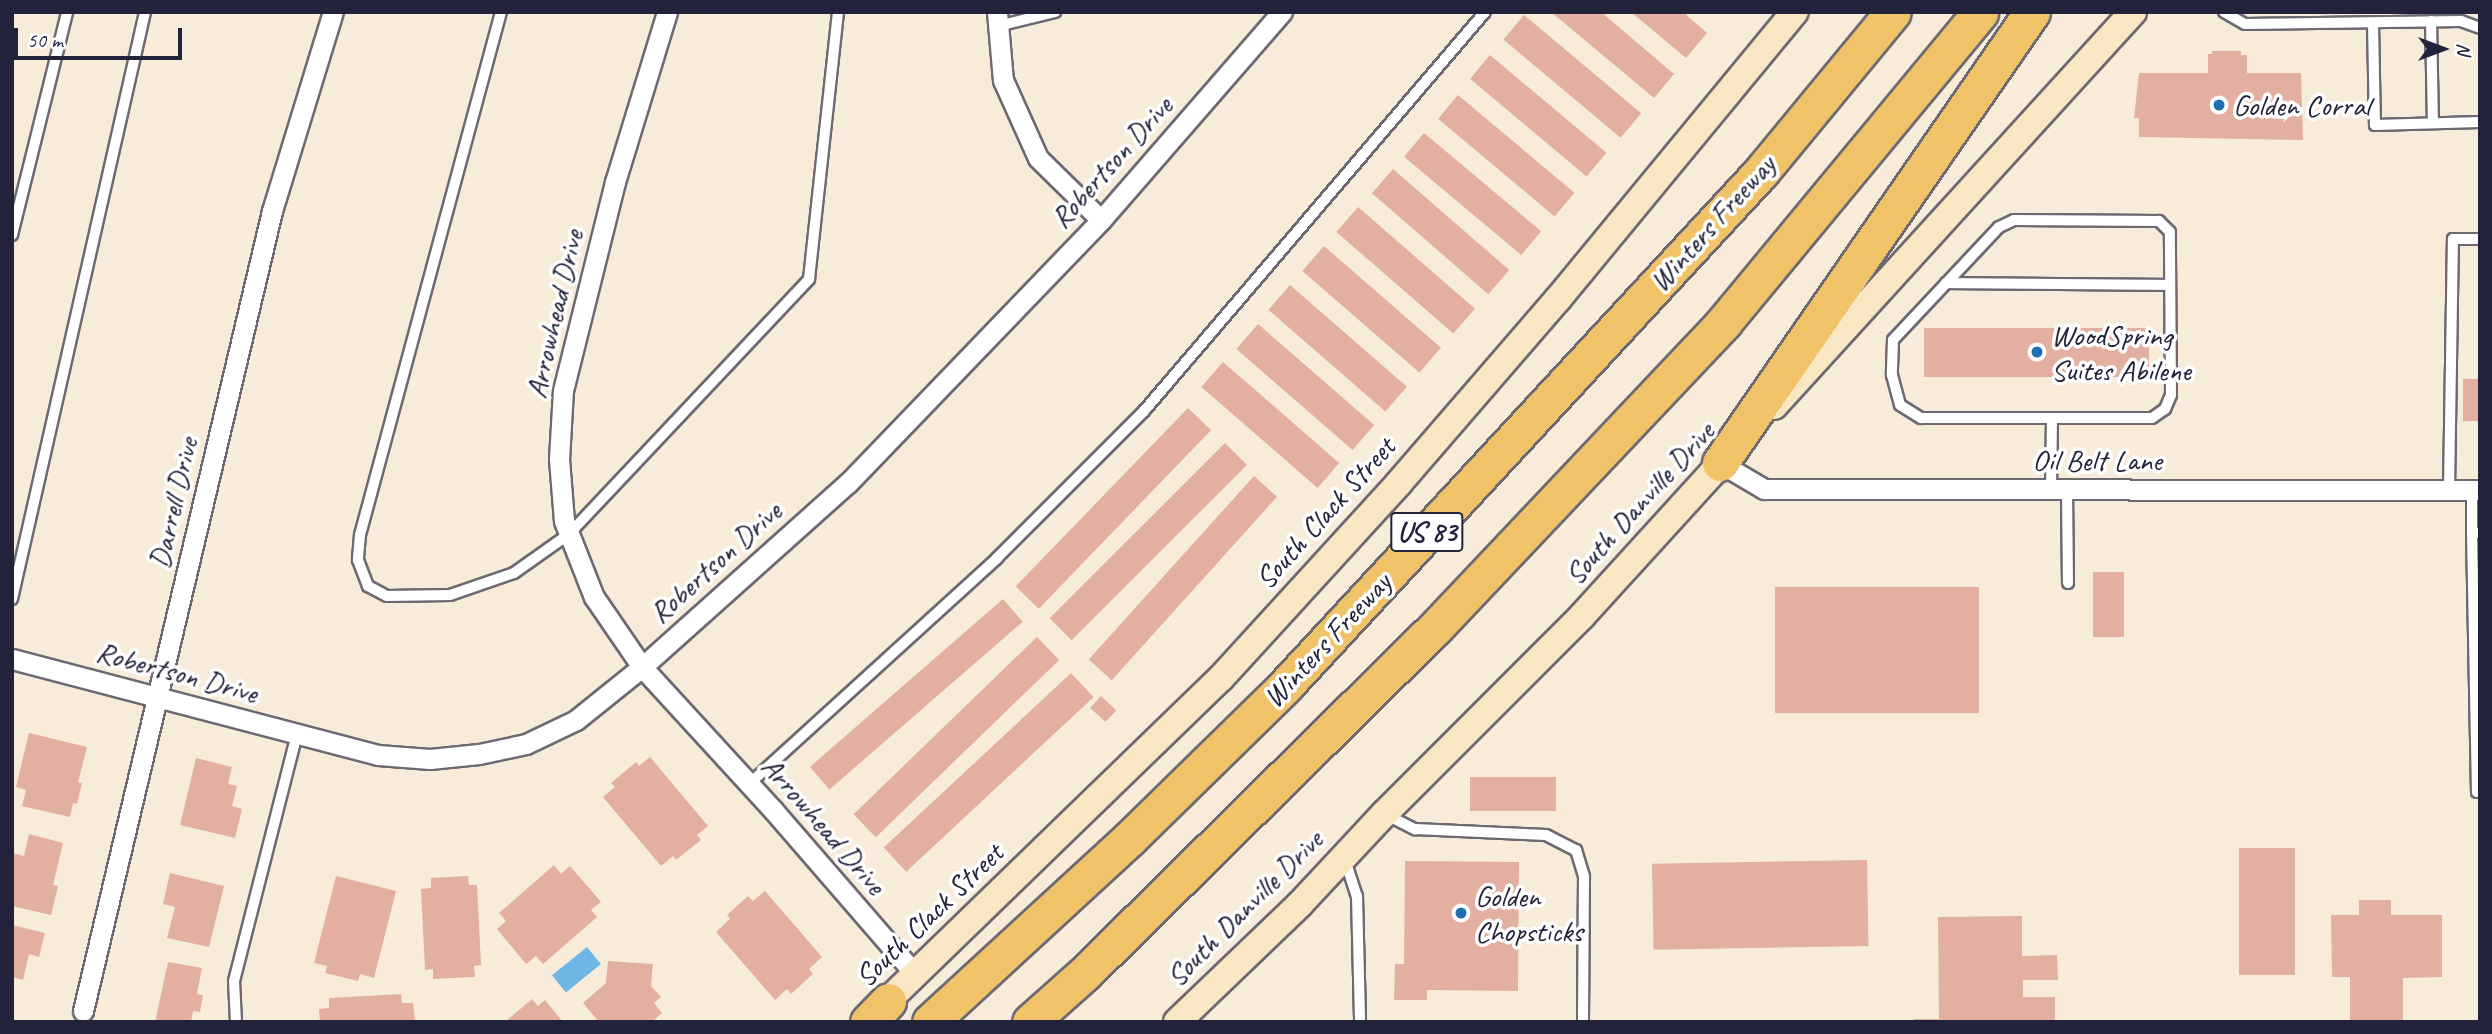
<!DOCTYPE html>
<html>
<head>
<meta charset="utf-8">
<style>
	body { margin:0 }
	#map { position:relative; width:2492px; height:1034px; overflow:hidden; background:#f6ecd9; font-family:Caveat,sans-serif }
	div>[style] { position:absolute }
	.water>* { inset:0; background:#6db6e5; transform-origin:0 0 }
	.building>* { inset:0; background:#e2afa1; transform-origin:0 0 }
	.roads { filter:drop-shadow(2px 0 #6c6972) drop-shadow(-2px 0 #6c6972) drop-shadow(0 2px #6c6972) drop-shadow(0 -2px #6c6972) }
	.lane>* { height:10px; margin:-5px; padding:0 5px; transform-origin:5px; border-radius:5px; background:#fff }
	.street>* { height:19px; margin:-9.5px; padding:0 9.5px; transform-origin:9.5px; border-radius:9.5px; background:#fff }
	.secondary>* { height:26px; margin:-13px; padding:0 13px; transform-origin:13px; border-radius:13px; background:#f9e7c3 }
	.highway>* { height:35px; margin:-17.5px; padding:0 17.5px; transform-origin:17.5px; border-radius:17.5px; background:#f1c369 }
	.dots>* { width:19px; height:19px; translate:-50% -50%; box-sizing:border-box; border:4px solid #fff; border-radius:50% }
	span { translate:-50% -50%; white-space:nowrap; text-align:center; line-height:1.15; -webkit-text-stroke:7px #fff; paint-order:stroke }
	.shield-label span { padding:2px 5px; background:#fff; border:2px solid; border-radius:5px; -webkit-text-stroke-width:0 }
	.shield-label { font-size:28px; color:#22223b; font-weight:700 }
	.poi-label { font-size:30px; color:#22223b }
	.left { translate:0 -50%; text-align:left }
	.street-label { font-size:30px; color:#22223b }
	.frame { position:absolute; inset:0; border:14px solid #22223b; pointer-events:none }
	.north { position:absolute; left:2408px; top:14px; width:70px; height:70px; -webkit-text-stroke:5px #fff; paint-order:stroke; rotate:90deg; font-size:19px; font-weight:700; line-height:28px; text-align:center; color:#22223b }
	.north::after { content:''; display:block; margin:auto; width:24px; height:32px; background:#22223b; clip-path:polygon(50% 0,100% 100%,50% 72%,0 100%) }
	.scale { position:absolute; left:14px; top:28px; width:168px; height:32px; box-sizing:border-box; border:4px solid #22223b; border-top:0; padding-left:9px; font-size:21px; line-height:24px; white-space:nowrap; color:#22223b; -webkit-text-stroke:5px #fff; paint-order:stroke }
</style>
</head>
<body>
<div id="map">
	<div class="water">
		<i style="left:587px;top:947px;width:22px;height:45px;rotate:51deg"></i>
	</div>
	<div class="building">
		<i style="clip-path:polygon(1551px 12px,1601px 12px,1674px 74px,1654px 98px)"></i>
		<i style="clip-path:polygon(1631px 12px,1683px 12px,1707px 33px,1686px 58px)"></i>
		<i style="left:1524px;top:15px;width:153px;height:32px;rotate:40deg"></i>
		<i style="clip-path:polygon(2212px 51px,2241px 51px,2241px 55px,2247px 55px,2247px 73px,2301px 73px,2303px 140px,2139px 137px,2139px 118px,2134px 118px,2139px 73px,2208px 73px,2208px 54px,2212px 54px)"></i>
		<i style="left:1490px;top:55px;width:152px;height:31px;rotate:40deg"></i>
		<i style="left:1458px;top:95px;width:152px;height:31px;rotate:40deg"></i>
		<i style="left:1424px;top:133px;width:153px;height:31px;rotate:40deg"></i>
		<i style="left:1393px;top:169px;width:154px;height:32px;rotate:41deg"></i>
		<i style="left:1358px;top:207px;width:155px;height:33px;rotate:41deg"></i>
		<i style="left:1324px;top:246px;width:155px;height:33px;rotate:41deg"></i>
		<i style="left:1290px;top:285px;width:155px;height:33px;rotate:41deg"></i>
		<i style="left:1258px;top:324px;width:154px;height:33px;rotate:41deg"></i>
		<i style="left:1924px;top:328px;width:225px;height:49px"></i>
		<i style="left:1223px;top:362px;width:154px;height:33px;rotate:41deg"></i>
		<i style="left:2463px;top:379px;width:17px;height:42px"></i>
		<i style="left:1188px;top:408px;width:32px;height:248px;rotate:44deg"></i>
		<i style="left:1225px;top:443px;width:31px;height:248px;rotate:45deg"></i>
		<i style="left:1254px;top:476px;width:31px;height:247px;rotate:42deg"></i>
		<i style="left:2093px;top:572px;width:31px;height:65px"></i>
		<i style="left:1775px;top:587px;width:204px;height:126px"></i>
		<i style="left:1003px;top:599px;width:30px;height:256px;rotate:49deg"></i>
		<i style="left:1037px;top:637px;width:32px;height:255px;rotate:46deg"></i>
		<i style="left:1071px;top:673px;width:33px;height:256px;rotate:47deg"></i>
		<i style="left:1101px;top:696px;width:21px;height:16px;rotate:43deg"></i>
		<i style="clip-path:polygon(29px 733px,87px 747px,78px 782px,82px 783px,77px 804px,73px 803px,70px 817px,22px 806px,26px 790px,16px 787px)"></i>
		<i style="clip-path:polygon(650px 757px,708px 826px,697px 835px,701px 840px,676px 860px,673px 856px,661px 866px,603px 797px,615px 787px,611px 783px,636px 762px,639px 766px)"></i>
		<i style="clip-path:polygon(196px 758px,232px 767px,228px 784px,237px 786px,232px 806px,242px 809px,235px 838px,180px 825px)"></i>
		<i style="left:1470px;top:777px;width:86px;height:34px"></i>
		<i style="clip-path:polygon(29px 834px,63px 843px,53px 885px,58px 886px,51px 915px,12px 906px,12px 853px,24px 856px)"></i>
		<i style="left:2239px;top:848px;width:56px;height:127px"></i>
		<i style="left:1867px;top:860px;width:86px;height:215px;rotate:89deg"></i>
		<i style="clip-path:polygon(1405px 861px,1519px 862px,1518px 991px,1427px 990px,1427px 1000px,1394px 1000px,1395px 964px,1404px 964px)"></i>
		<i style="clip-path:polygon(554px 865px,561px 874px,570px 866px,601px 902px,591px 910px,597px 917px,543px 964px,536px 956px,526px 964px,497px 929px,506px 921px,499px 913px)"></i>
		<i style="clip-path:polygon(170px 873px,224px 886px,209px 947px,167px 938px,175px 907px,163px 904px)"></i>
		<i style="clip-path:polygon(336px 876px,396px 891px,374px 978px,360px 974px,358px 981px,325px 973px,327px 966px,314px 963px)"></i>
		<i style="clip-path:polygon(468px 876px,469px 885px,477px 885px,481px 965px,474px 966px,475px 977px,433px 979px,433px 969px,425px 970px,421px 889px,431px 888px,431px 878px)"></i>
		<i style="clip-path:polygon(765px 891px,822px 957px,809px 969px,813px 974px,791px 994px,787px 989px,775px 1000px,716px 932px,730px 919px,727px 915px,748px 896px,753px 901px)"></i>
		<i style="clip-path:polygon(2359px 900px,2391px 900px,2391px 915px,2442px 915px,2442px 977px,2403px 978px,2403px 1022px,2350px 1022px,2350px 977px,2332px 977px,2331px 915px,2359px 915px)"></i>
		<i style="clip-path:polygon(2022px 916px,2022px 956px,2057px 955px,2058px 980px,2023px 980px,2023px 997px,2055px 997px,2055px 1022px,1914px 1022px,1914px 1019px,1939px 1019px,1938px 917px)"></i>
		<i style="clip-path:polygon(12px 925px,45px 933px,39px 957px,29px 954px,23px 980px,12px 977px)"></i>
		<i style="clip-path:polygon(608px 961px,653px 964px,651px 986px,661px 997px,654px 1003px,662px 1013px,652px 1022px,599px 1022px,583px 1003px,606px 983px)"></i>
		<i style="clip-path:polygon(168px 962px,202px 968px,197px 994px,203px 995px,200px 1012px,193px 1011px,191px 1022px,155px 1022px)"></i>
		<i style="clip-path:polygon(401px 994px,402px 1003px,413px 1003px,415px 1022px,320px 1022px,319px 1009px,329px 1008px,329px 998px)"></i>
		<i style="clip-path:polygon(532px 999px,538px 1006px,545px 1000px,563px 1022px,505px 1022px)"></i>
	</div>
	<div class="roads">
		<div class="lane">
			<i style="left:501px;top:12px;width:542px;rotate:105.09deg"></i>
			<i style="left:360px;top:535px;width:25px;rotate:95deg"></i>
			<i style="left:358px;top:560px;width:28px;rotate:69deg"></i>
			<i style="left:368px;top:586px;width:21px;rotate:28deg"></i>
			<i style="left:387px;top:596px;width:63px;rotate:-0.9deg"></i>
			<i style="left:450px;top:595px;width:68px;rotate:-19deg"></i>
			<i style="left:514px;top:573px;width:67px;rotate:-35.3deg"></i>
			<i style="left:569px;top:534px;width:350px;rotate:-46.7deg"></i>
			<i style="left:809px;top:279px;width:269px;rotate:-83.8deg"></i>
			<i style="left:2224px;top:12px;width:24px;rotate:30deg"></i>
			<i style="left:2245px;top:24px;width:216px;rotate:-0.8deg"></i>
			<i style="left:2461px;top:21px;width:20px;rotate:20deg"></i>
			<i style="left:2431px;top:21px;width:102px;rotate:88.9deg"></i>
			<i style="left:2373px;top:23px;width:102px;rotate:88.9deg"></i>
			<i style="left:2375px;top:125px;width:105px;rotate:-1.6deg"></i>
			<i style="left:998px;top:26px;width:59px;rotate:-13.8deg"></i>
			<i style="left:12px;top:235px;width:230px;rotate:-76.1deg"></i>
			<i style="left:1946px;top:283px;width:224px;rotate:0.5deg"></i>
			<i style="left:2051px;top:490px;width:72px;rotate:-89.2deg"></i>
			<i style="left:2052px;top:418px;width:100px"></i>
			<i style="left:2152px;top:418px;width:16px;rotate:-35deg"></i>
			<i style="left:2165px;top:409px;width:15px;rotate:-67deg"></i>
			<i style="left:2171px;top:395px;width:163px;rotate:-90.4deg"></i>
			<i style="left:2170px;top:232px;width:16px;rotate:-135deg"></i>
			<i style="left:2159px;top:221px;width:145px;rotate:-179.6deg"></i>
			<i style="left:2014px;top:220px;width:17px;rotate:155deg"></i>
			<i style="left:1999px;top:227px;width:155px;rotate:133.2deg"></i>
			<i style="left:1893px;top:340px;width:35px;rotate:92deg"></i>
			<i style="left:1892px;top:375px;width:31px;rotate:75deg"></i>
			<i style="left:1900px;top:405px;width:25px;rotate:32deg"></i>
			<i style="left:1921px;top:418px;width:131px"></i>
			<i style="left:2067px;top:490px;width:93px;rotate:89.4deg"></i>
			<i style="left:2449px;top:490px;width:251px;rotate:-89.1deg"></i>
			<i style="left:2453px;top:239px;width:27px"></i>
			<i style="left:2472px;top:490px;width:43px;rotate:90deg"></i>
			<i style="left:2472px;top:533px;width:8px"></i>
			<i style="left:2472px;top:533px;width:259px;rotate:88.9deg"></i>
			<i style="left:2477px;top:792px;width:3px"></i>
			<i style="left:12px;top:599px;width:602px;rotate:-77.23deg"></i>
			<i style="left:749px;top:784px;width:336px;rotate:-42.3deg"></i>
			<i style="left:997px;top:558px;width:208px;rotate:-45deg"></i>
			<i style="left:1144px;top:411px;width:525px;rotate:-49.48deg"></i>
			<i style="left:1385px;top:814px;width:34px;rotate:27deg"></i>
			<i style="left:1415px;top:829px;width:131px;rotate:2.6deg"></i>
			<i style="left:1546px;top:835px;width:34px;rotate:27deg"></i>
			<i style="left:1576px;top:850px;width:28px;rotate:73deg"></i>
			<i style="left:1584px;top:877px;width:145px;rotate:90.4deg"></i>
			<i style="left:1345px;top:860px;width:38px;rotate:72deg"></i>
			<i style="left:1357px;top:896px;width:126px;rotate:88.6deg"></i>
			<i style="left:236px;top:1022px;width:41px;rotate:-92.8deg"></i>
			<i style="left:234px;top:981px;width:255px;rotate:-75.7deg"></i>
		</div>
		<div class="street">
			<i style="left:667px;top:12px;width:178px;rotate:107deg"></i>
			<i style="left:615px;top:182px;width:214px;rotate:104deg"></i>
			<i style="left:563px;top:390px;width:69px;rotate:93.3deg"></i>
			<i style="left:559px;top:459px;width:62px;rotate:85.4deg"></i>
			<i style="left:564px;top:521px;width:82px;rotate:68.5deg"></i>
			<i style="left:594px;top:597px;width:85px;rotate:55.6deg"></i>
			<i style="left:642px;top:667px;width:194px;rotate:47.5deg"></i>
			<i style="left:773px;top:810px;width:217px;rotate:49.1deg"></i>
			<i style="left:997px;top:12px;width:68px;rotate:85deg"></i>
			<i style="left:1003px;top:80px;width:85px;rotate:65.8deg"></i>
			<i style="left:1038px;top:158px;width:88px;rotate:44.5deg"></i>
			<i style="left:1720px;top:463px;width:51px;rotate:30.6deg"></i>
			<i style="left:1764px;top:489px;width:716px;rotate:0.08deg"></i>
			<i style="left:12px;top:659px;width:378px;rotate:14.7deg"></i>
			<i style="left:378px;top:755px;width:52px;rotate:4.4deg"></i>
			<i style="left:430px;top:759px;width:49px;rotate:-5.8deg"></i>
			<i style="left:479px;top:754px;width:48px;rotate:-12deg"></i>
			<i style="left:526px;top:744px;width:55px;rotate:-25.6deg"></i>
			<i style="left:576px;top:720px;width:85px;rotate:-38.8deg"></i>
			<i style="left:642px;top:667px;width:276px;rotate:-41.8deg"></i>
			<i style="left:848px;top:483px;width:365px;rotate:-46.1deg"></i>
			<i style="left:1101px;top:220px;width:276px;rotate:-49deg"></i>
			<i style="left:83px;top:1011px;width:822px;rotate:-76.71deg"></i>
			<i style="left:272px;top:211px;width:208px;rotate:-73deg"></i>
		</div>
		<div class="secondary">
			<i style="left:1774px;top:406px;width:533px;rotate:-47.66deg"></i>
			<i style="left:876px;top:1012px;width:480px;rotate:-44.1deg"></i>
			<i style="left:1221px;top:678px;width:264px;rotate:-47.6deg"></i>
			<i style="left:1399px;top:483px;width:243px;rotate:-49.2deg"></i>
			<i style="left:1558px;top:299px;width:372px;rotate:-50.5deg"></i>
			<i style="left:1177px;top:1022px;width:170px;rotate:-43.8deg"></i>
			<i style="left:1300px;top:904px;width:123px;rotate:-47deg"></i>
			<i style="left:1384px;top:814px;width:280px;rotate:-45deg"></i>
			<i style="left:1582px;top:616px;width:224px;rotate:-47.7deg"></i>
		</div>
		<div class="highway">
			<i style="left:1720px;top:463px;width:548px;rotate:-55.32deg"></i>
			<i style="left:868px;top:1022px;width:29px;rotate:-46deg"></i>
			<i style="left:930px;top:1022px;width:272px;rotate:-42.6deg"></i>
			<i style="left:1130px;top:838px;width:217px;rotate:-44.4deg"></i>
			<i style="left:1285px;top:686px;width:701px;rotate:-47.2deg"></i>
			<i style="left:1761px;top:172px;width:207px;rotate:-50.5deg"></i>
			<i style="left:1030px;top:1022px;width:74px;rotate:-41.7deg"></i>
			<i style="left:1085px;top:973px;width:491px;rotate:-44.6deg"></i>
			<i style="left:1435px;top:628px;width:421px;rotate:-46.6deg"></i>
			<i style="left:1724px;top:322px;width:402px;rotate:-50.4deg"></i>
		</div>
	</div>
	<div class="dots">
		<i style="left:2219px;top:105px;background:#1f6fb2"></i>
		<i style="left:2037px;top:352px;background:#1f6fb2"></i>
		<i style="left:1461px;top:913px;background:#1f6fb2"></i>
	</div>
	<div class="shield-label">
		<span style="left:1427px;top:532px">US 83</span>
	</div>
	<div class="poi-label">
		<span class="left" style="left:2233px;top:105px">Golden Corral</span>
		<span class="left" style="left:2051px;top:352px">WoodSpring<br>Suites Abilene</span>
		<span class="left" style="left:1475px;top:913px">Golden<br>Chopsticks</span>
	</div>
	<div class="street-label">
		<span style="left:1111px;top:162px;rotate:-48deg">Robertson Drive</span>
		<span style="left:1712px;top:223px;rotate:-48deg">Winters Freeway</span>
		<span style="left:554px;top:314px;rotate:-77deg">Arrowhead Drive</span>
		<span style="left:2097px;top:460px">Oil Belt Lane</span>
		<span style="left:173px;top:503px;rotate:-77deg">Darrell Drive</span>
		<span style="left:1639px;top:503px;rotate:-48deg">South Danville Drive</span>
		<span style="left:1325px;top:513px;rotate:-48deg">South Clack Street</span>
		<span style="left:715px;top:562px;rotate:-42deg">Robertson Drive</span>
		<span style="left:1327px;top:640px;rotate:-47deg">Winters Freeway</span>
		<span style="left:177px;top:672px;rotate:15deg">Robertson Drive</span>
		<span style="left:824px;top:825px;rotate:49deg">Arrowhead Drive</span>
		<span style="left:1244px;top:908px;rotate:-45deg">South Danville Drive</span>
		<span style="left:929px;top:915px;rotate:-44deg">South Clack Street</span>
	</div>
	<div class="frame"></div>
	<div class="north">N</div>
	<div class="scale">50 m</div>
</div>
</body>
</html>
